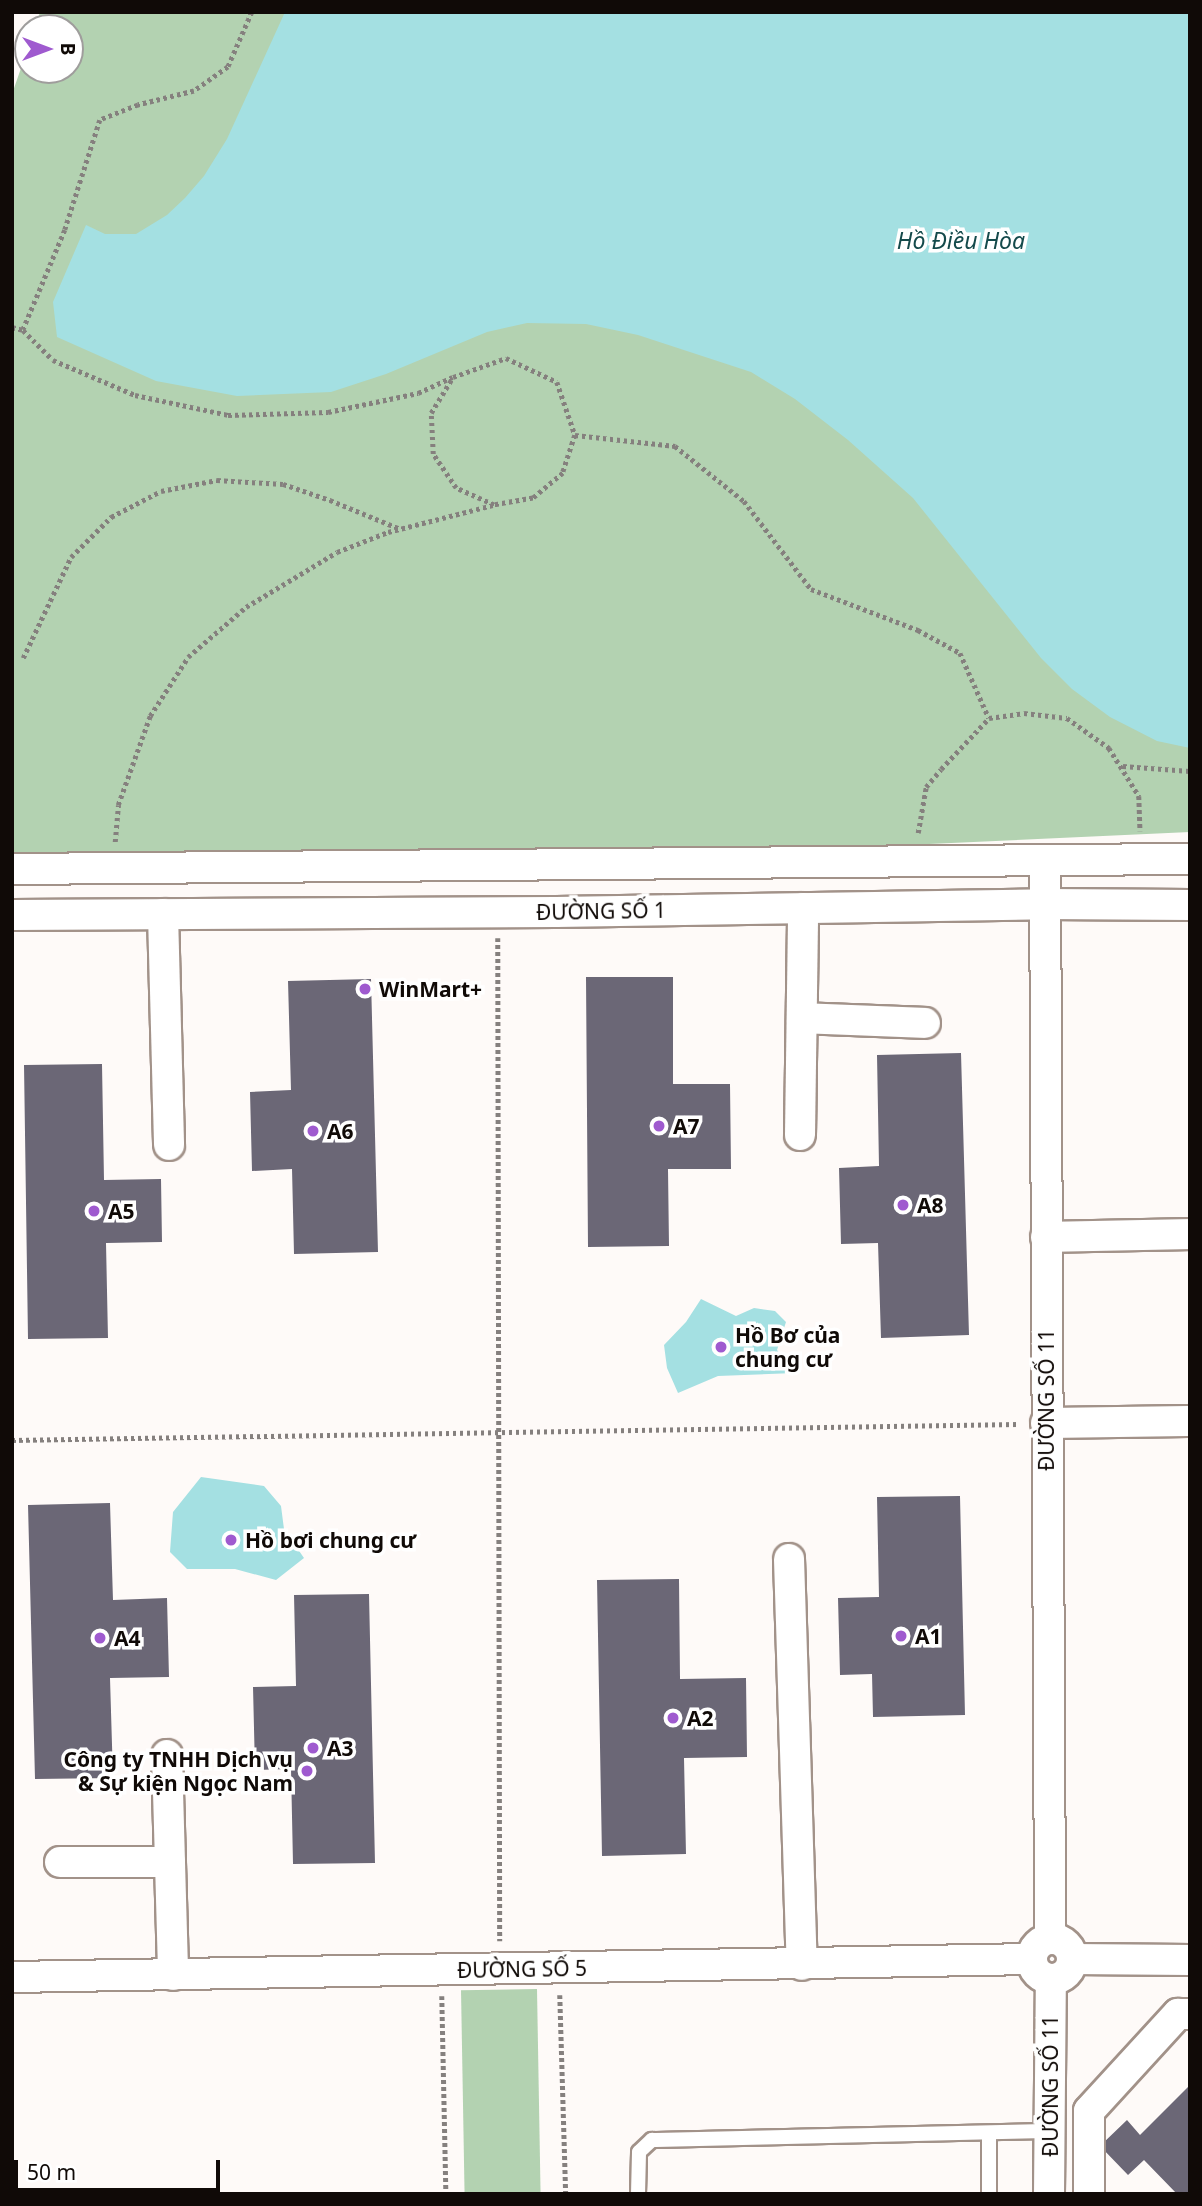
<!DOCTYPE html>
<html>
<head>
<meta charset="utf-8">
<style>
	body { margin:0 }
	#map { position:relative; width:1202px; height:2206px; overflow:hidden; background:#fefaf8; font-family:"Noto Sans",sans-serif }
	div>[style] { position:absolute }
	.green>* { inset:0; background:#b3d2b1; transform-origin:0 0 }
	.water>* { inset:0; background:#a4e0e2 }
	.building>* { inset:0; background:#6b6776 }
	.path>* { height:4.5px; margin-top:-2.25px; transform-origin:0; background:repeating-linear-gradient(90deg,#85807e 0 3.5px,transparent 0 7px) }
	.roads { filter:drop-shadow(2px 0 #a29289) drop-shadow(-2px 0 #a29289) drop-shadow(0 2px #a29289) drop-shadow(0 -2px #a29289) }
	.lane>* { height:14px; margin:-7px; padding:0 7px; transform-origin:7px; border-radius:7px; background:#fff }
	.street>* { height:30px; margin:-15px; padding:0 15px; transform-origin:15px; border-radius:15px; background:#fff }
	.street>.ring { margin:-15px; padding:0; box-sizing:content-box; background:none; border:30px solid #fff; border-radius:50% }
	.dots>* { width:19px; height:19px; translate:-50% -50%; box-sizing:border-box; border:4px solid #fff; border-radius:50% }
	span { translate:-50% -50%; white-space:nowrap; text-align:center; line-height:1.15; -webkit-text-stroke:7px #fff; paint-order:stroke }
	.street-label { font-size:21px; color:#100a07 }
	.poi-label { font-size:21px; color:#100a07; font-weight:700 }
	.left { translate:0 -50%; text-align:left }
	.right { translate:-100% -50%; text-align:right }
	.water-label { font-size:23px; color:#144a4b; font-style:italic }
	.frame { position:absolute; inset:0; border:14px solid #100a07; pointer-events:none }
	.north { position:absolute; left:14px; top:14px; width:70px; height:70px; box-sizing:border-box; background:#fff; border:2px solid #9f9d9c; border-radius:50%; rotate:90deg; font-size:19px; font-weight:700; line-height:28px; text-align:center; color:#100a07 }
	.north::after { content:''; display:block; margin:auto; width:24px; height:32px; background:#9f5acf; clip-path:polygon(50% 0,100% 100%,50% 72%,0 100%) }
	.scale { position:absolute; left:14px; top:2160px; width:206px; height:32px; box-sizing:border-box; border:4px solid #100a07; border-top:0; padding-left:9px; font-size:21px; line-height:24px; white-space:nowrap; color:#100a07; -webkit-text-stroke:5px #fff; paint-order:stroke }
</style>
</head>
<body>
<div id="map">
	<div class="green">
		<i style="clip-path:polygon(40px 12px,1190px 12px,1190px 832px,12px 886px,12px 94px,28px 48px,28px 70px,70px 70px,70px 28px,35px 28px)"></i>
		<i style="left:537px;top:1989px;width:205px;height:76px;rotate:89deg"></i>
	</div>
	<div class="water">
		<i style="clip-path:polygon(285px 12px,1190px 12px,1190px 748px,1157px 741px,1110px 717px,1072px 689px,1041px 658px,913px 498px,848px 440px,795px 399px,751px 372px,638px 335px,586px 324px,527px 323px,487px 332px,386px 374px,331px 392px,237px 396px,156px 381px,57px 337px,53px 302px,86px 225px,105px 234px,136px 234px,167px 215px,185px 198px,204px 176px,227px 139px)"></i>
		<i style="clip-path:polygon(701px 1299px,736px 1316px,754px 1308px,775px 1311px,786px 1322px,777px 1350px,795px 1373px,718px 1376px,678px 1393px,667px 1368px,664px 1345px,686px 1322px)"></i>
		<i style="clip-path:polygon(201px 1477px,264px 1486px,281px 1506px,284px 1529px,304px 1558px,276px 1580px,235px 1569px,187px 1569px,170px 1552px,173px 1512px)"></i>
	</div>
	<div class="building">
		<i style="clip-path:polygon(586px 977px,673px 977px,673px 1084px,730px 1084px,731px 1169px,668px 1169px,669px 1246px,588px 1247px)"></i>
		<i style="clip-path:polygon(371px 979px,378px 1252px,294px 1254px,292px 1169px,252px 1171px,250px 1092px,291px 1090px,288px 981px)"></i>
		<i style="clip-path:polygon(961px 1053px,969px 1335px,881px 1338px,878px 1243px,841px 1244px,839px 1168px,879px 1166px,877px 1055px)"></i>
		<i style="clip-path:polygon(102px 1064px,104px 1180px,161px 1179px,162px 1242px,106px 1243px,108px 1338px,28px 1339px,24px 1065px)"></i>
		<i style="clip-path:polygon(960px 1496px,965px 1715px,873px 1717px,872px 1674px,840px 1675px,838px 1598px,879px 1597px,877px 1497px)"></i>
		<i style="clip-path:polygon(110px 1503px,113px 1600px,167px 1598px,169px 1677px,110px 1678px,113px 1778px,35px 1779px,28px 1505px)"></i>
		<i style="clip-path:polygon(679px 1579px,680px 1679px,746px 1678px,747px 1757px,684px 1758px,686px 1854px,602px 1856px,597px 1580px)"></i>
		<i style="clip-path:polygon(369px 1594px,375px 1863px,293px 1864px,291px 1769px,255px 1770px,253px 1687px,296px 1686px,294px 1595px)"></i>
		<i style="clip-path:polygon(1190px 2085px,1190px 2194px,1177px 2194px,1144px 2160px,1128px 2175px,1100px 2146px,1127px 2120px,1140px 2135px)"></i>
	</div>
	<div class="path">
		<i style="left:252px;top:12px;width:60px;rotate:113.6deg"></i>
		<i style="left:228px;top:67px;width:42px;rotate:144.8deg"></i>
		<i style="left:194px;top:91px;width:58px;rotate:166deg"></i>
		<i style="left:138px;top:105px;width:41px;rotate:158.5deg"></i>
		<i style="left:100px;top:120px;width:115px;rotate:107.7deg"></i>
		<i style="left:65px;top:230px;width:108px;rotate:112.8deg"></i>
		<i style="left:23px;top:330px;width:42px;rotate:45deg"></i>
		<i style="left:53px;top:360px;width:89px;rotate:23.1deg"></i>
		<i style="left:135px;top:395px;width:95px;rotate:12.1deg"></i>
		<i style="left:228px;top:415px;width:100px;rotate:-1.7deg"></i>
		<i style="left:328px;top:412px;width:92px;rotate:-11.9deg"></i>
		<i style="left:418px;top:393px;width:38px;rotate:-25deg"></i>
		<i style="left:453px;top:377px;width:56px;rotate:-19.7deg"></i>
		<i style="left:506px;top:358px;width:56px;rotate:25.2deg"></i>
		<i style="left:557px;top:382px;width:56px;rotate:71.2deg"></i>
		<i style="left:575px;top:435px;width:40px;rotate:108deg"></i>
		<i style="left:563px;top:473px;width:39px;rotate:140deg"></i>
		<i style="left:533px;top:498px;width:40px;rotate:170deg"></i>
		<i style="left:494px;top:505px;width:42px;rotate:-155.9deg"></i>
		<i style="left:456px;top:488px;width:41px;rotate:-124.1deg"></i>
		<i style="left:433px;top:454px;width:41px;rotate:-92.8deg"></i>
		<i style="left:431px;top:413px;width:42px;rotate:-58.6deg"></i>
		<i style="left:12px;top:327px;width:11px;rotate:15deg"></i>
		<i style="left:575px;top:435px;width:101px;rotate:6.3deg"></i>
		<i style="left:675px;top:446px;width:88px;rotate:38.6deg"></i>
		<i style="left:744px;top:501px;width:111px;rotate:52.7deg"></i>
		<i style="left:811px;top:589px;width:115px;rotate:21deg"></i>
		<i style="left:918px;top:630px;width:48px;rotate:28.7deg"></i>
		<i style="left:960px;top:653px;width:71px;rotate:66deg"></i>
		<i style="left:23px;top:658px;width:112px;rotate:-64.6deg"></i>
		<i style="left:71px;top:557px;width:57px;rotate:-45deg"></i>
		<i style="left:111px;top:517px;width:56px;rotate:-27.5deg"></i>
		<i style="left:161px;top:491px;width:57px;rotate:-11.1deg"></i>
		<i style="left:217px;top:480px;width:66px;rotate:3.5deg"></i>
		<i style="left:283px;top:484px;width:50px;rotate:18.8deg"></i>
		<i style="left:330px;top:500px;width:74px;rotate:22.4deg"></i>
		<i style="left:1123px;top:766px;width:67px;rotate:4.3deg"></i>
		<i style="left:918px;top:833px;width:47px;rotate:-80.1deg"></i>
		<i style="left:926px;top:787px;width:23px;rotate:-50deg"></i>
		<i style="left:941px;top:769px;width:70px;rotate:-46.7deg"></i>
		<i style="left:989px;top:718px;width:35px;rotate:-8deg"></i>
		<i style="left:1024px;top:713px;width:43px;rotate:6.6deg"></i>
		<i style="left:1067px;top:718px;width:52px;rotate:35.5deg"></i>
		<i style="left:1109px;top:748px;width:57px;rotate:58deg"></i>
		<i style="left:1139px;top:796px;width:35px;rotate:88deg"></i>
		<i style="left:115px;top:842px;width:37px;rotate:-85deg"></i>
		<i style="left:118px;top:805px;width:95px;rotate:-70.2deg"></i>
		<i style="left:150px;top:716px;width:70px;rotate:-57.2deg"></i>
		<i style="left:188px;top:657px;width:77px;rotate:-40.8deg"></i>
		<i style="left:246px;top:607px;width:106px;rotate:-31.1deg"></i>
		<i style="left:337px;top:552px;width:55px;rotate:-21.4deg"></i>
		<i style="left:388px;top:532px;width:108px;rotate:-14.4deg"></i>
		<i style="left:498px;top:938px;width:1003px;rotate:89.89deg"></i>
		<i style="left:12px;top:1440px;width:1008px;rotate:-0.91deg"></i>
		<i style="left:560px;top:1995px;width:199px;rotate:88.3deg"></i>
		<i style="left:442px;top:1996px;width:198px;rotate:88.8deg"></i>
	</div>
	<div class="roads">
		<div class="lane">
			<i style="left:989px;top:2133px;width:61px;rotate:90deg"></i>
			<i style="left:638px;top:2194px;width:42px;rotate:-88.6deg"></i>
			<i style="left:639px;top:2152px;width:18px;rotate:-43deg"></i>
			<i style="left:652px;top:2140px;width:397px;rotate:-1.3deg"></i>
		</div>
		<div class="street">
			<i style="left:1045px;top:861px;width:1078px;rotate:89.73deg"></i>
			<i style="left:12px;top:869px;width:1178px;rotate:-0.49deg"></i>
			<i style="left:163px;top:914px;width:231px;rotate:88.5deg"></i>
			<i style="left:12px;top:915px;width:544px;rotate:-0.32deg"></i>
			<i style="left:556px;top:912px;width:490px;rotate:-0.9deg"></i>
			<i style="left:1046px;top:904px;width:144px;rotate:0.4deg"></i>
			<i style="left:802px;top:1018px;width:123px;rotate:2.3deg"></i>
			<i style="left:800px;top:1135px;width:227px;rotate:-89.2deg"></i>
			<i style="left:1046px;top:1237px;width:144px;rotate:-1.2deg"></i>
			<i style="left:1046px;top:1423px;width:144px;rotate:-0.8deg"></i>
			<i style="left:789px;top:1559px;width:406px;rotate:88.2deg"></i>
			<i style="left:167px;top:1755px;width:220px;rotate:88.4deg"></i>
			<i style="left:60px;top:1862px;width:110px"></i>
			<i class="ring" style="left:1032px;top:1939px;width:10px;height:10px"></i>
			<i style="left:1072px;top:1959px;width:118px;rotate:0.5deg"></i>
			<i style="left:12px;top:1977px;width:1020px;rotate:-1.01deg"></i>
			<i style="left:1049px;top:2194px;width:215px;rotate:-89.5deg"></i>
			<i style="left:1089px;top:2194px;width:83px;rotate:-90deg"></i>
			<i style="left:1089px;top:2111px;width:132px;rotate:-47.5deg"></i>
			<i style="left:1178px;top:2014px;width:12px"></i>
		</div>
	</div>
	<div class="dots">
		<i style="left:365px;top:989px;background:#9f5acf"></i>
		<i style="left:659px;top:1126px;background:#9f5acf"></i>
		<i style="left:313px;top:1131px;background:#9f5acf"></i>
		<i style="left:903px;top:1205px;background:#9f5acf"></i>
		<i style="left:94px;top:1211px;background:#9f5acf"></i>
		<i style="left:721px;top:1347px;background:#9f5acf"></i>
		<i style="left:231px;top:1540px;background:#9f5acf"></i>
		<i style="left:901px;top:1636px;background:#9f5acf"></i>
		<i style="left:100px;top:1638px;background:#9f5acf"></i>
		<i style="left:673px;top:1718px;background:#9f5acf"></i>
		<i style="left:313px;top:1748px;background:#9f5acf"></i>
		<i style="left:307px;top:1771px;background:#9f5acf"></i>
	</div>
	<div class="street-label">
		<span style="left:601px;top:911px;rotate:-1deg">ĐƯỜNG SỐ 1</span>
		<span style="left:1046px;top:1400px;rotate:-90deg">ĐƯỜNG SỐ 11</span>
		<span style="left:522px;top:1969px;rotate:-1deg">ĐƯỜNG SỐ 5</span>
		<span style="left:1050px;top:2086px;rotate:-90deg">ĐƯỜNG SỐ 11</span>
	</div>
	<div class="poi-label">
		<span class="left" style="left:379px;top:989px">WinMart+</span>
		<span class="left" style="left:673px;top:1126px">A7</span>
		<span class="left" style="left:327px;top:1131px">A6</span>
		<span class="left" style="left:917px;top:1205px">A8</span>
		<span class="left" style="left:108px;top:1211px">A5</span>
		<span class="left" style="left:735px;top:1347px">Hồ Bơ của<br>chung cư</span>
		<span class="left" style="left:245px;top:1540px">Hồ bơi chung cư</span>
		<span class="left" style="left:915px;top:1636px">A1</span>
		<span class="left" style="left:114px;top:1638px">A4</span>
		<span class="left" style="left:687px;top:1718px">A2</span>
		<span class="left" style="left:327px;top:1748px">A3</span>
		<span class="right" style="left:293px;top:1771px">Công ty TNHH Dịch vụ<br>&amp; Sự kiện Ngọc Nam</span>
	</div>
	<div class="water-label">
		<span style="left:961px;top:240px">Hồ Điều Hòa</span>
	</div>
	<div class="frame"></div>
	<div class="north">B</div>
	<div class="scale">50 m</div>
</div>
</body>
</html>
